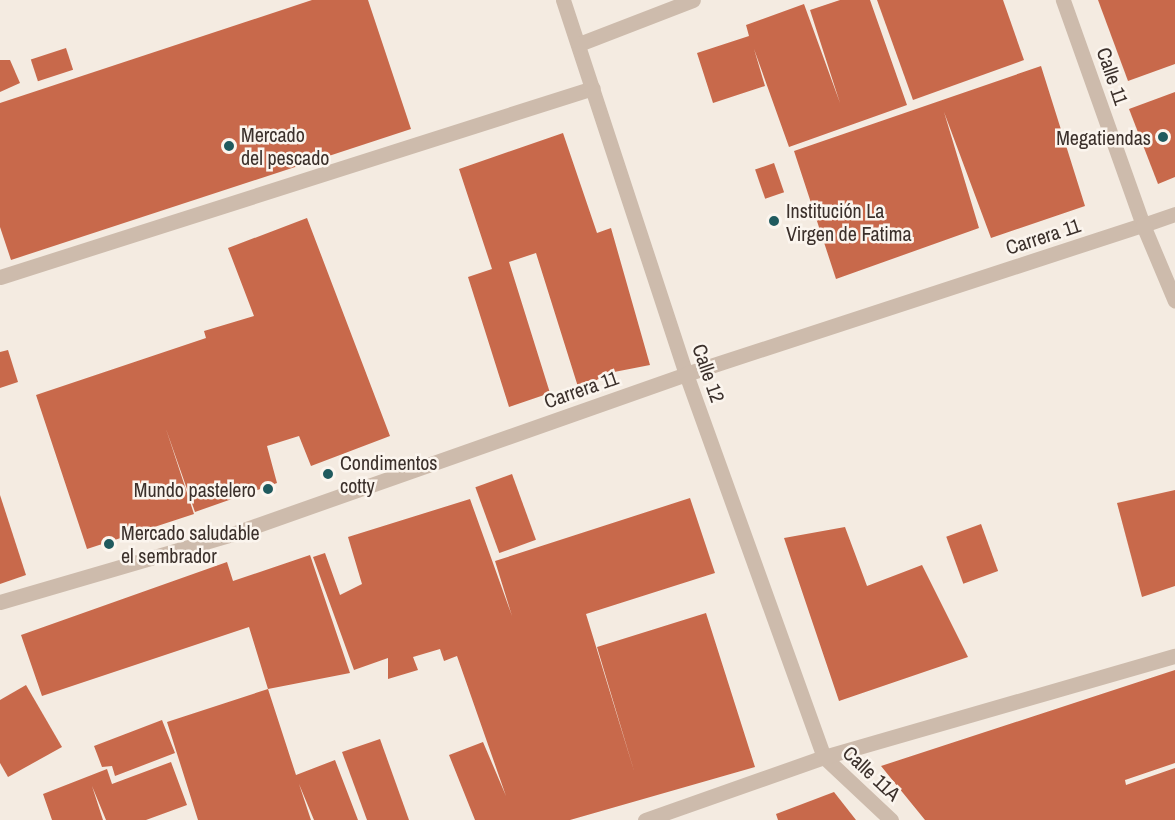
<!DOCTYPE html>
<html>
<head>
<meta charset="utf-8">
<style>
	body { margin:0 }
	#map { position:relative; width:1175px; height:820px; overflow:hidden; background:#f4ebe1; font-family:"Archivo Narrow",sans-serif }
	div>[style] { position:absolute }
	.building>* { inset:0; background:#c8694b; transform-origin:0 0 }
	.service>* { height:15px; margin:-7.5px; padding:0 7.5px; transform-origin:7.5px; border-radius:7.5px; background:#cdbbac }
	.minor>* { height:15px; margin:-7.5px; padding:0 7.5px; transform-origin:7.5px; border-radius:7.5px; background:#cdbbac }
	.tertiary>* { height:15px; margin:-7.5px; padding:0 7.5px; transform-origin:7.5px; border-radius:7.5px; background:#cdbbac }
	.dots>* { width:16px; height:16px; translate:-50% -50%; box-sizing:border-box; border:3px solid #fbf5ee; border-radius:50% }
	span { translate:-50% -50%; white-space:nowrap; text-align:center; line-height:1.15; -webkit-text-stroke:5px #fbf5ee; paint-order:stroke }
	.street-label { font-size:20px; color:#3b302b }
	.poi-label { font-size:20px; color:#3b302b }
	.left { translate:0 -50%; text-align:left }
	.right { translate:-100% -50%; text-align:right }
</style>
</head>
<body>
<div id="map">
	<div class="building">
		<i style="clip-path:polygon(312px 0,368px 0,411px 129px,11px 260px,0 227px,0 103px)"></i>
		<i style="clip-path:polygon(840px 0,870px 0,907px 105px,789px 147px,754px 49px,765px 86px,713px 103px,697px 53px,749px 36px,746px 25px,804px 4px,840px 103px,810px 10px)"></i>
		<i style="clip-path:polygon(877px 0,1003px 0,1024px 60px,913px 100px)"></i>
		<i style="clip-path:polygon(1098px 0,1175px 0,1175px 64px,1128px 81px)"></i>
		<i style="left:66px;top:48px;width:23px;height:37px;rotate:72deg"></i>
		<i style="clip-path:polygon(0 60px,10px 60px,20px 83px,0 92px)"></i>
		<i style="clip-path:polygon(1041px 66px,1085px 206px,991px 238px,944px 112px,979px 228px,836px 279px,794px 151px)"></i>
		<i style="clip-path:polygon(1175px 92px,1175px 177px,1158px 184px,1129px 109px)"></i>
		<i style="clip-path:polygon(563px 133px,597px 233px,611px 228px,650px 365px,609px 373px,579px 390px,536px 253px,509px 262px,550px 393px,509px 407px,468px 277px,492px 269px,459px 169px)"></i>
		<i style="left:774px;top:163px;width:31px;height:20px;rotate:71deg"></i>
		<i style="clip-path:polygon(307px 218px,390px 436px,311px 466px,299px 436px,267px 446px,277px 483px,195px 512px,166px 429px,194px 514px,87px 549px,36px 395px,206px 338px,204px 331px,254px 316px,228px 248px)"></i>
		<i style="clip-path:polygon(8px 350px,18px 382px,0 388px,0 352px)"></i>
		<i style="left:512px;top:474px;width:70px;height:39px;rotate:70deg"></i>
		<i style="clip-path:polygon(1175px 490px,1175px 586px,1142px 597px,1117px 503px)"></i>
		<i style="clip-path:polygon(0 495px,26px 575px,0 584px)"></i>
		<i style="clip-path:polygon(690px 498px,715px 573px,586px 614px,635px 774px,597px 647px,706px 613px,755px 767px,570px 820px,475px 820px,449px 755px,483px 742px,506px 796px,457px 656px,444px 661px,440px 649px,413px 657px,418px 670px,388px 679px,388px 658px,354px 670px,313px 557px,325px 553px,340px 595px,362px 584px,348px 537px,470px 499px,512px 616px,495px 561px)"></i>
		<i style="left:981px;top:524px;width:50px;height:37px;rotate:70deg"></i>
		<i style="clip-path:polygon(845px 527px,867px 586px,922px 565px,968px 657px,839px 701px,784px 538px)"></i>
		<i style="clip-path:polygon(310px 555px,350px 673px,268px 689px,249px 627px,42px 696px,21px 635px,227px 562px,233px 581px)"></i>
		<i style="clip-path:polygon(1175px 670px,1175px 763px,1125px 780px,1126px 785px,1175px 768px,1175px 820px,925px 820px,881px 766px)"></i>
		<i style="clip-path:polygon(26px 685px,62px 747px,8px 777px,0 763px,0 700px)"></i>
		<i style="clip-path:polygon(268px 689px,296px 775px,335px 760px,358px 820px,314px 820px,299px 784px,311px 820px,198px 820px,167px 722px)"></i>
		<i style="clip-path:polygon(162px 720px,175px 753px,115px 776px,112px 766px,102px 767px,94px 746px)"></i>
		<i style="clip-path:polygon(380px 739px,409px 820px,367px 820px,342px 752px)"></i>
		<i style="clip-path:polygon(171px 762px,187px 805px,146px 820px,106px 820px,92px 786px,103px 820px,52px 820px,43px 794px,107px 769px,112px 784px)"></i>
		<i style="clip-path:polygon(834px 792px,856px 820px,778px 820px,776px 814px)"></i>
	</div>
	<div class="service">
		<i style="left:0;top:277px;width:622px;rotate:-17.68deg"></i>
	</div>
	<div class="minor">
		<i style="left:563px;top:0;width:394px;rotate:71.8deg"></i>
		<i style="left:686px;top:374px;width:407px;rotate:70.2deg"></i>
		<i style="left:824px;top:757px;width:92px;rotate:43.2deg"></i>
		<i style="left:579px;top:44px;width:122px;rotate:-21.1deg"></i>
		<i style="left:0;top:602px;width:242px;rotate:-16.3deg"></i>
		<i style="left:232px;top:534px;width:481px;rotate:-19.4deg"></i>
		<i style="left:686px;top:374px;width:481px;rotate:-18.1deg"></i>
		<i style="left:1143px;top:225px;width:239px;rotate:-109.6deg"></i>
		<i style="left:645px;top:820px;width:190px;rotate:-19.4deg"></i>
		<i style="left:824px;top:757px;width:365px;rotate:-16.1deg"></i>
	</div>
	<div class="tertiary">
		<i style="left:1175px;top:214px;width:34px;rotate:161deg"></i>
		<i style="left:1143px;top:225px;width:82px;rotate:67.2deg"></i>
	</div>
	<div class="dots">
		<i style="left:1163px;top:137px;background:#1f5a5e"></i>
		<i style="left:229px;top:146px;background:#1f5a5e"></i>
		<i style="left:774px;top:221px;background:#1f5a5e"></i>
		<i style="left:328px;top:474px;background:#1f5a5e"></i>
		<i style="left:268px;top:489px;background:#1f5a5e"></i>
		<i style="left:109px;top:544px;background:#1f5a5e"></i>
	</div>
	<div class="street-label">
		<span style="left:1113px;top:76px;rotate:71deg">Calle 11</span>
		<span style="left:1043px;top:236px;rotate:-18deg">Carrera 11</span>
		<span style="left:709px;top:373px;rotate:71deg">Calle 12</span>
		<span style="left:581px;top:389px;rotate:-19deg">Carrera 11</span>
		<span style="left:872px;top:773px;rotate:43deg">Calle 11A</span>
	</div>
	<div class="poi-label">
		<span class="left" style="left:241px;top:146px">Mercado<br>del pescado</span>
		<span class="right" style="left:1151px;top:137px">Megatiendas</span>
		<span class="left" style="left:786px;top:222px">Institución La<br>Virgen de Fatima</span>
		<span class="left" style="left:340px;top:474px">Condimentos<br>cotty</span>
		<span class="right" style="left:256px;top:489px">Mundo pastelero</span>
		<span class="left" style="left:121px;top:544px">Mercado saludable<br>el sembrador</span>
	</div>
</div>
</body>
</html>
